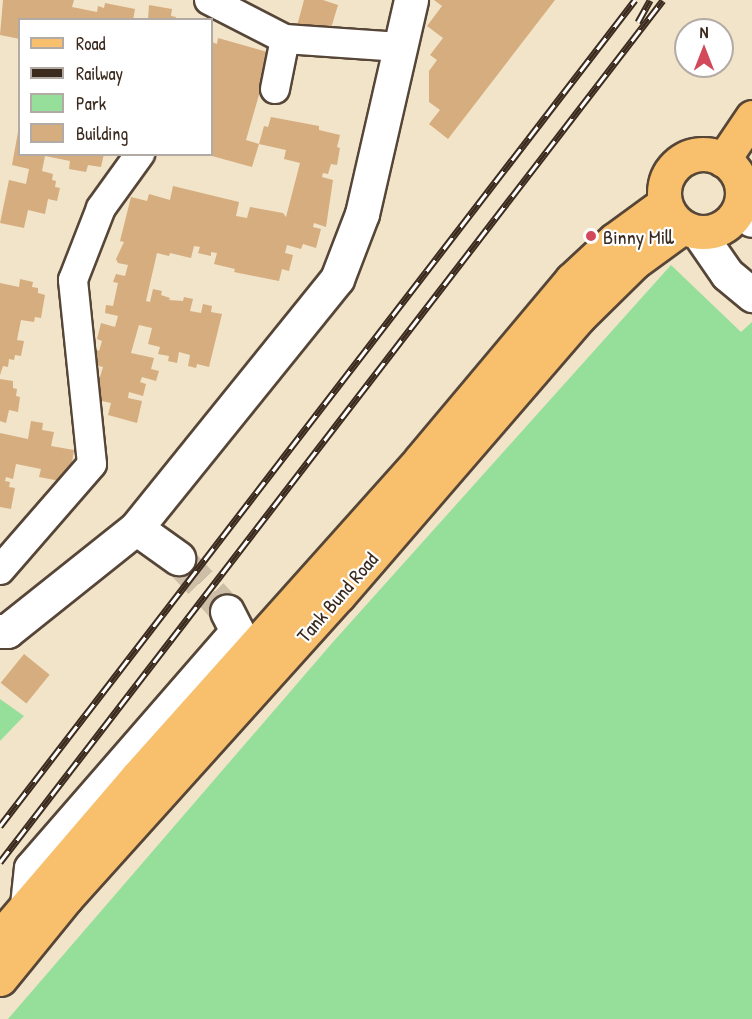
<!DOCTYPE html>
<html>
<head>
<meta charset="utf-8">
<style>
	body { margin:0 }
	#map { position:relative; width:752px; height:1019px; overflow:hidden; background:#f1e4c9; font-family:"Patrick Hand",sans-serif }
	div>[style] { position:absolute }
	.green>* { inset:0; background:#96df9a }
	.building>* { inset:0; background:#d6ad7f; transform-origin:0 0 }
	.tertiary-tunnel>* { height:33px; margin-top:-16.5px; transform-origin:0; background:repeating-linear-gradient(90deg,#cdbfa7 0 33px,transparent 0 49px) }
	.roads { filter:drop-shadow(2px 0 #564638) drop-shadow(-2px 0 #564638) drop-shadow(0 2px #564638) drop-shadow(0 -2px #564638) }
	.minor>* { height:28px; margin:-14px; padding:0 14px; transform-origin:14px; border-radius:14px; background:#fff }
	.tertiary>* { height:33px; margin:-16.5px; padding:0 16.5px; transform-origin:16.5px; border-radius:16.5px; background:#fff }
	.primary>* { height:33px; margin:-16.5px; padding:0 16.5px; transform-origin:16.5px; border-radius:16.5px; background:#f8bf6c }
	.primary>.ring { margin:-16.5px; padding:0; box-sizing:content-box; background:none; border:33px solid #f8bf6c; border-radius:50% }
	.rail>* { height:7px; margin-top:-3.5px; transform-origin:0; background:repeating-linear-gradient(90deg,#fff 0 14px,#3b2a1e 0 28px); box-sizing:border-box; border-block:2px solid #3b2a1e }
	.dots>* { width:16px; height:16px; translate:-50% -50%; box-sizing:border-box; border:3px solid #fff; border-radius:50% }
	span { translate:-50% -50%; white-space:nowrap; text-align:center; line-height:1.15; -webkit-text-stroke:4.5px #fff; paint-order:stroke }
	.poi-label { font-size:20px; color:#3b2a1e }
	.left { translate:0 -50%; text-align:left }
	.street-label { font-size:20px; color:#3b2a1e }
	.legend { position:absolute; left:18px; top:18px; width:195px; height:138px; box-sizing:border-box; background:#fff; border:2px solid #b1aaa5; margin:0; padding:8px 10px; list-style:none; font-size:18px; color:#3b2a1e }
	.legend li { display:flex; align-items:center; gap:12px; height:30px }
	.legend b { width:30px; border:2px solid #b1aaa5 }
	.north { position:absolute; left:674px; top:18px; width:60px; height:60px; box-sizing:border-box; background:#fff; border:2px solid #b1aaa5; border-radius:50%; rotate:0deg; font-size:16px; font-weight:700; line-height:24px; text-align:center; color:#3b2a1e }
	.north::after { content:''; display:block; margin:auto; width:21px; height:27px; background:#d1495b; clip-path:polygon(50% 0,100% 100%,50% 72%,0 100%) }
</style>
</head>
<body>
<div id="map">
	<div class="green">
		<i style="clip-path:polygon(671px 265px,741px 332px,752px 322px,752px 1019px,8px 1019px,333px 642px)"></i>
		<i style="clip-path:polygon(0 699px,24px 716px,0 741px)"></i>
	</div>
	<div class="building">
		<i style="clip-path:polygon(3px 0,74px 0,72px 7px,97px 12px,98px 6px,104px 8px,105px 3px,135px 9px,133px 20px,20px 20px,20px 39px,0 35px)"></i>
		<i style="clip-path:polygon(304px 0,323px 0,338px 5px,329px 35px,297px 26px)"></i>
		<i style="clip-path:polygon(434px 0,555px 0,448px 139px,429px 124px,440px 110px,429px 102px,429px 71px,437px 60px,430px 55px,443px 38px,427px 26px,442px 6px)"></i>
		<i style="clip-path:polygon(149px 5px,172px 9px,171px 16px,176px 17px,175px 20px,148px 20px)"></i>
		<i style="clip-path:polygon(218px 38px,271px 53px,246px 140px,259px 144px,252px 167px,212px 156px,212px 42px,217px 44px)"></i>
		<i style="clip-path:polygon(271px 117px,319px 126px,319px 130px,340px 135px,337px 147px,340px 148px,337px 165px,331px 164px,328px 174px,323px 173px,322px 177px,333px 180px,326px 227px,314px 223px,313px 227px,321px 229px,316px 248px,303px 244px,301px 249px,287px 245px,285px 253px,293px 255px,289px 271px,282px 269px,279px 281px,234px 272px,235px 269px,214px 264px,217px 253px,211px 252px,211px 256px,198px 253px,200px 247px,194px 246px,191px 258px,170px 253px,169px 256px,157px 253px,146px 301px,150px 302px,153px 289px,162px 291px,161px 295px,170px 298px,169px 300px,183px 301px,184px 297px,193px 299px,190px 311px,201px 313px,203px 304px,212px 306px,211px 312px,222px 314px,209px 367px,197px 364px,196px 368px,188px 366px,190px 355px,179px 352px,177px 363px,168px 361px,169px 356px,158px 354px,160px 347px,148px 344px,152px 328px,139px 325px,131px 353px,154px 358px,151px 369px,159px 371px,156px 381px,142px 377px,140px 382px,146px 384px,143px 396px,129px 392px,128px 398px,142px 401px,137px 423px,108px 415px,111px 403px,88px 398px,89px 375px,100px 377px,103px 367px,91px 364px,94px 349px,99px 351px,102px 341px,97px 339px,101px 323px,115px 327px,118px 316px,105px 313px,106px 305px,113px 306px,118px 283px,113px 282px,116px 274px,125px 276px,128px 265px,118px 263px,116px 259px,124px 242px,120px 241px,131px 197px,147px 201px,149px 194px,170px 200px,173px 186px,239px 202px,236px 216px,247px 218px,250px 207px,283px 213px,286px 217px,300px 163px,284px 159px,286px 150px,259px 144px,264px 126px,268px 127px)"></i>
		<i style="clip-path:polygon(18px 132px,20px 154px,104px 154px,101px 167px,88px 165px,86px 172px,69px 169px,70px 161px,45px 156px,42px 171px,53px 174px,52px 180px,56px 181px,55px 187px,60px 188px,57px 201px,48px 199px,45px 214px,28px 210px,24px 228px,0 223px,9px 180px,26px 184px,29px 169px,12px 165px)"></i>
		<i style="clip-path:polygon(20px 279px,33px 282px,32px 287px,38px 288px,38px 293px,45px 295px,41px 318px,35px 317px,34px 322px,21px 320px,17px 340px,24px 341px,21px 356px,15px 355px,14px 360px,9px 359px,8px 367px,3px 366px,0 375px,0 283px,19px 287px)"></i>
		<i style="clip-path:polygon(0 379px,13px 381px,13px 388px,17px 389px,16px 396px,20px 397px,18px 412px,9px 410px,6px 423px,0 421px)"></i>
		<i style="clip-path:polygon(31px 421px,43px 423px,42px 430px,54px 432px,51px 446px,74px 450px,70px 475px,62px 473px,60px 481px,39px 477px,41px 469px,16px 464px,13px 479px,6px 477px,5px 481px,10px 482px,9px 487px,15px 488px,11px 509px,0 507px,0 433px,28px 439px)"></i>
		<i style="left:24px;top:654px;width:33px;height:37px;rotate:39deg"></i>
	</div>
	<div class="tertiary-tunnel">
		<i style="left:178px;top:558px;width:72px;rotate:47.2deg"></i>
	</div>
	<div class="roads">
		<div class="minor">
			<i style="left:209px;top:0;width:85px;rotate:27.2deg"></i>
			<i style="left:285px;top:39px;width:115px;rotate:4deg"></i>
			<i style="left:275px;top:89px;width:51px;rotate:-78.7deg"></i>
			<i style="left:0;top:570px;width:140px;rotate:-49deg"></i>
			<i style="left:92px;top:464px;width:185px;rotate:-95.9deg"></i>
			<i style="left:73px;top:280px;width:77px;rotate:-68.7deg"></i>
			<i style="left:101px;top:208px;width:67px;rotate:-54.2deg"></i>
		</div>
		<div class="tertiary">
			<i style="left:742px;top:199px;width:23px;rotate:65deg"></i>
			<i style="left:698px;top:232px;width:51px;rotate:55.4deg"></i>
			<i style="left:727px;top:274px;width:33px;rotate:40deg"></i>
			<i style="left:136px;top:528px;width:320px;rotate:-51.1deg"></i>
			<i style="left:337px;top:279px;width:70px;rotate:-69deg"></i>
			<i style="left:362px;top:214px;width:220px;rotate:-77.1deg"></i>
			<i style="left:0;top:631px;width:7px"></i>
			<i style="left:7px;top:631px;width:165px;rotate:-38.6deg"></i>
			<i style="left:136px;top:528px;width:52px;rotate:35.5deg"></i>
			<i style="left:27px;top:905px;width:37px;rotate:-84deg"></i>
			<i style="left:31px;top:868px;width:314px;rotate:-49deg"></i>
			<i style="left:237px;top:631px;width:22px;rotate:-117deg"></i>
		</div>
		<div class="primary">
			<i class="ring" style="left:664px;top:154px;width:45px;height:45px"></i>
			<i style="left:723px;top:160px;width:52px;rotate:-56deg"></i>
			<i style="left:0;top:937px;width:211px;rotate:-49.4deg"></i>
			<i style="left:137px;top:777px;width:426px;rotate:-48.2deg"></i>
			<i style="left:421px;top:459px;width:234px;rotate:-50deg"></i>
			<i style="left:571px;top:280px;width:59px;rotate:-42.9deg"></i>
			<i style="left:614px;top:240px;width:63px;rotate:-36deg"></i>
			<i style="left:0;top:979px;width:104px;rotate:-50.8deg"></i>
			<i style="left:66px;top:898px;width:408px;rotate:-48deg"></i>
			<i style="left:339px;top:595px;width:367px;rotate:-49.2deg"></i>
			<i style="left:579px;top:317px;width:78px;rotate:-44.5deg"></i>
			<i style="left:635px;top:262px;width:59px;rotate:-36.1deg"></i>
		</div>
	</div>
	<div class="rail">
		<i style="left:638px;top:22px;width:25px;rotate:-61deg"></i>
		<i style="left:0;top:826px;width:1042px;rotate:-52.45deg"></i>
		<i style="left:0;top:862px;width:1087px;rotate:-52.43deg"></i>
	</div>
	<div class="dots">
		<i style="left:591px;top:236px;background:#d1495b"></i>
	</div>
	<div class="poi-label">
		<span class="left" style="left:603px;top:236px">Binny Mill</span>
	</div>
	<div class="street-label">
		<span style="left:337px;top:597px;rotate:-49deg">Tank Bund Road</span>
	</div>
	<ul class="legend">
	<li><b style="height:8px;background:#f8bf6c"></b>Road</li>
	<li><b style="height:8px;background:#3b2a1e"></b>Railway</li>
	<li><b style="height:16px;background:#96df9a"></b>Park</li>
	<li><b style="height:16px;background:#d6ad7f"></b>Building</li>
	</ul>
	<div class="north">N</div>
</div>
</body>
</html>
